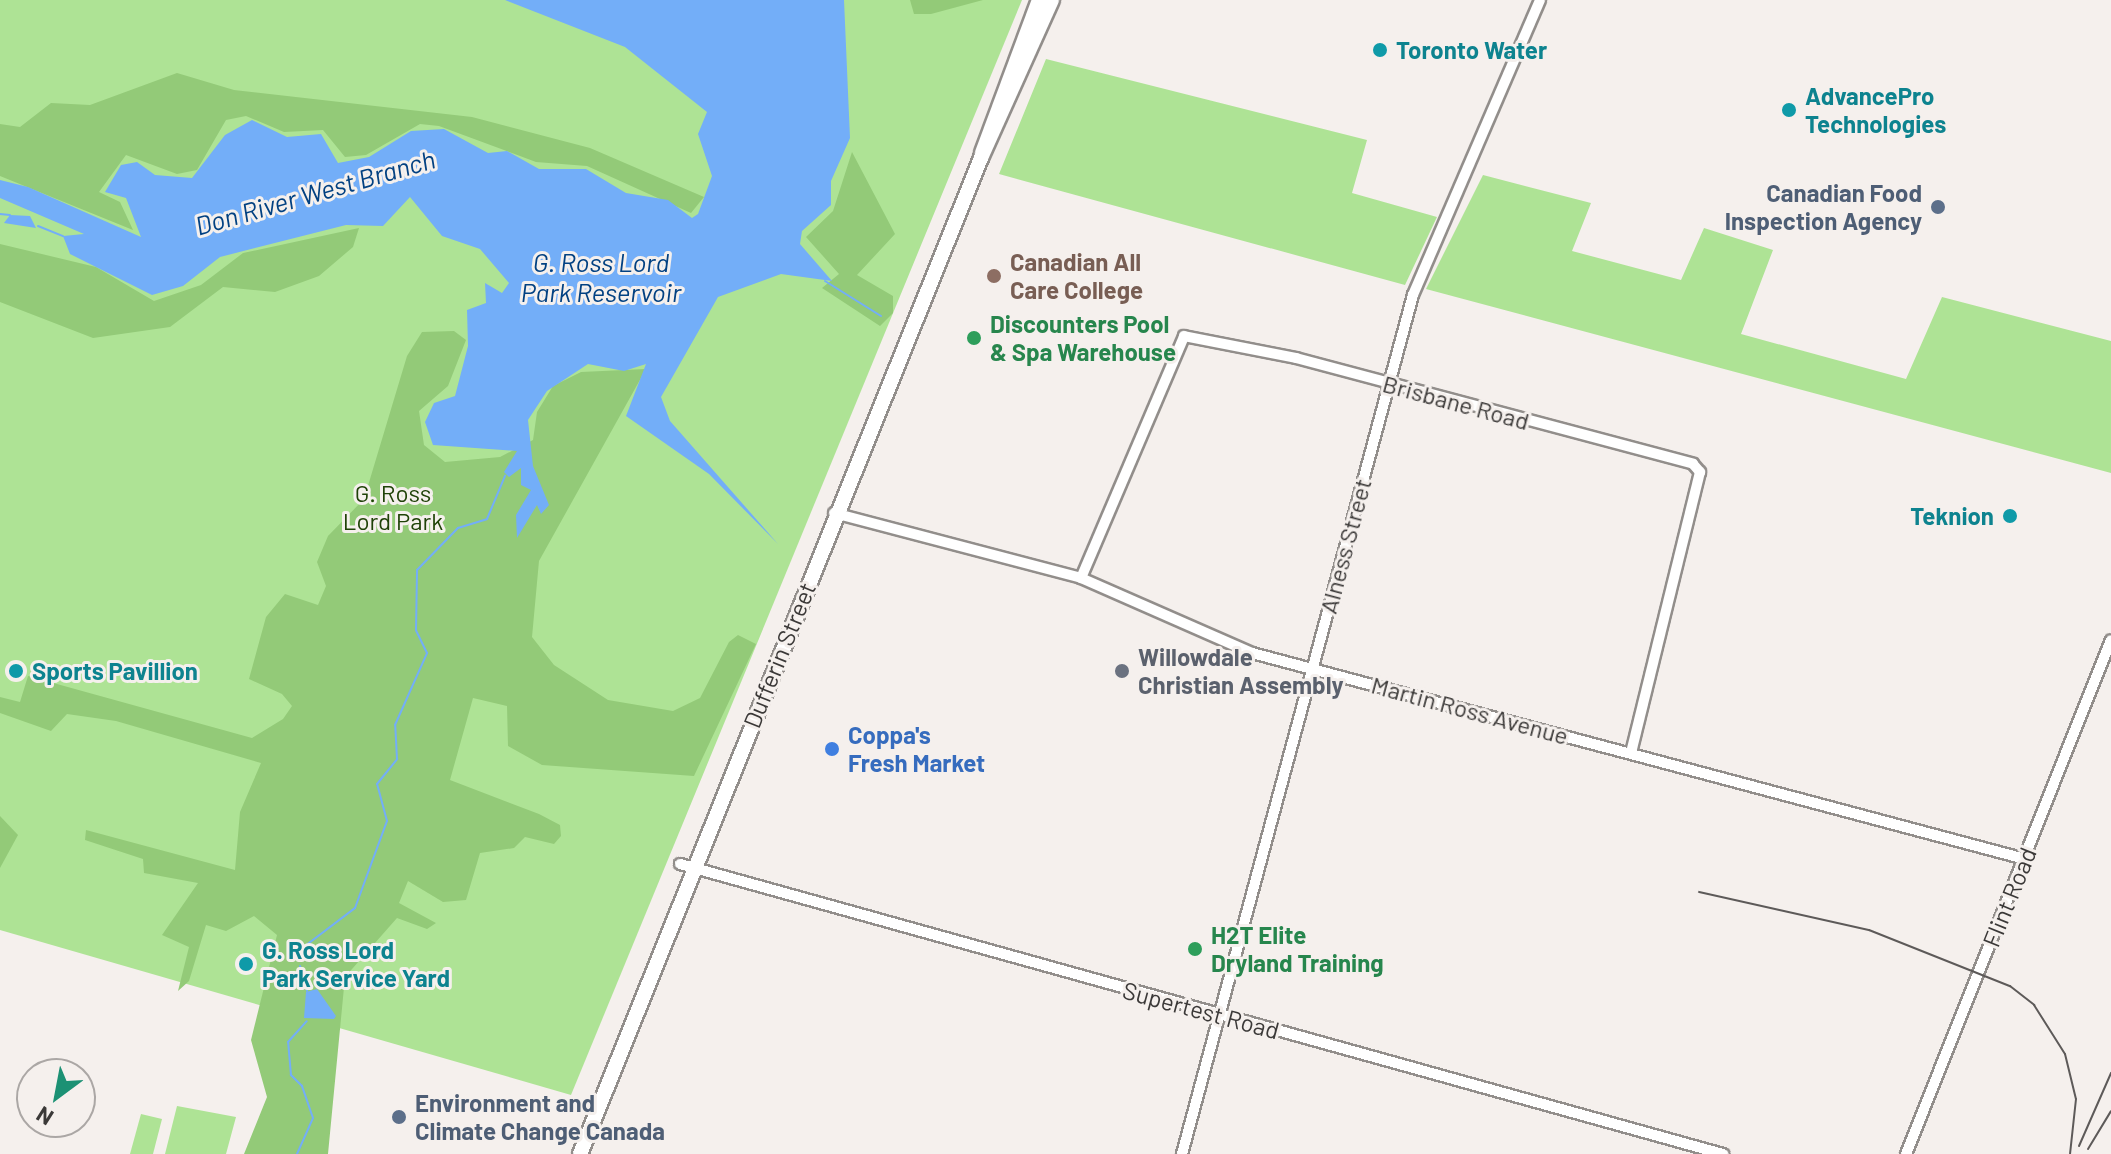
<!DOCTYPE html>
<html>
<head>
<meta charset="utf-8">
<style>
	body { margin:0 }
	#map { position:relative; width:2111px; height:1154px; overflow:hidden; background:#f5f0ed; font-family:Barlow,sans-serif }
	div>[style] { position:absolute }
	.green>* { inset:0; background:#aee395 }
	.forest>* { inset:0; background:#93ca78 }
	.water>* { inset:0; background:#73aef8 }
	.stream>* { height:2px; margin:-1px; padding:0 1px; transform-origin:1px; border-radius:1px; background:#73aef8 }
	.roads { filter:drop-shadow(2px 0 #928e8b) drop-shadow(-2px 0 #928e8b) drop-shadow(0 2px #928e8b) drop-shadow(0 -2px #928e8b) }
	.street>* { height:10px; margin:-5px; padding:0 5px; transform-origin:5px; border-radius:5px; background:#fff }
	.secondary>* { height:14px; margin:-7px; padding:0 7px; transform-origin:7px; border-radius:7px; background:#fff }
	.rail>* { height:2px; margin:-1px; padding:0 1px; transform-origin:1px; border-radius:1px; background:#5d5a59 }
	.dots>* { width:22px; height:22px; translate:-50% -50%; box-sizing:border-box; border:4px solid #f5f0ed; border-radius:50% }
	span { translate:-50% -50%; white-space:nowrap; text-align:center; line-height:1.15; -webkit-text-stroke:6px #f5f0ed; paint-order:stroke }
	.culture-label { font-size:24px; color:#0d838f; font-weight:700 }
	.left { translate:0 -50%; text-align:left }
	.right { translate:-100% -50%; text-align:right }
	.service-label { font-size:24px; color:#4e5e75; font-weight:700 }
	.education-label { font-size:24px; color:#785e54; font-weight:700 }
	.leisure-label { font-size:24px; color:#27864d; font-weight:700 }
	.street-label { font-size:24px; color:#3b3938 }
	.park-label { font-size:24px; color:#1f4207 }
	.worship-label { font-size:24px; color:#5b616d; font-weight:700 }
	.shop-label { font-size:24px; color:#366cbe; font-weight:700 }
	.water-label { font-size:26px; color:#024182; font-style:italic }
	.north { position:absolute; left:16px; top:1058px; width:80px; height:80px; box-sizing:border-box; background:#f5f0ed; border:2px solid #aba7a5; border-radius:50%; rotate:212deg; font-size:22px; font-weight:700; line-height:32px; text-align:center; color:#3b3938 }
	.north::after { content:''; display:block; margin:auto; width:28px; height:36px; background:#1c9174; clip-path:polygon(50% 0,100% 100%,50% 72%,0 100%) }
</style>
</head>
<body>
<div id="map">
	<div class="green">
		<i style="clip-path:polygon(0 0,1022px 0,571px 1095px,0 930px)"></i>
		<i style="clip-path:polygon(1046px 59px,1367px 140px,1352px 193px,1437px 217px,1405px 285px,999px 174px)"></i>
		<i style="clip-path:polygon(1483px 175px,1591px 203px,1572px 251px,1681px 280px,1704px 228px,1773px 250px,1741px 334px,1906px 379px,1942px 297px,2111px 341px,2111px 473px,1426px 289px)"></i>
		<i style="clip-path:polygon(177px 1106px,236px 1117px,226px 1154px,165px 1154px)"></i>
		<i style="clip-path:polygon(141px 1114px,162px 1119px,153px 1154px,130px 1154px)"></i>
	</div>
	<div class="forest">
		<i style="clip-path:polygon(910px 0,983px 0,931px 14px,914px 14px)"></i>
		<i style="clip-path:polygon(177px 73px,234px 90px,472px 117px,590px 148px,704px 197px,691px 213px,587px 166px,536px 162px,439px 126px,420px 124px,366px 155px,345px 157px,323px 130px,284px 132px,246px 116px,226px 120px,197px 170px,177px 174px,126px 155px,99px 192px,120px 202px,133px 230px,0 176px,0 124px,20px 127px,51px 103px,90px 105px)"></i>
		<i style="clip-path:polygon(852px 152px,895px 234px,857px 275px,893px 296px,893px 313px,880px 326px,822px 288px,839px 274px,806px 237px,833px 211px)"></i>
		<i style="clip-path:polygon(359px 228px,353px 247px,319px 276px,275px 292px,223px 287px,170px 327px,93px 338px,0 302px,0 244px,96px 267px,154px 301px,201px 285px,243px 253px)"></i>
		<i style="clip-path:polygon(454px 331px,466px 340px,448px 386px,419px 411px,424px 445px,445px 462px,500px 457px,533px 440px,537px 412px,553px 386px,581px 372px,646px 369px,539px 561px,532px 637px,554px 665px,608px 700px,673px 711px,700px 698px,729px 642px,738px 635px,756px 644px,694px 776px,542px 765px,508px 746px,507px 706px,473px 698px,450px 780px,539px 814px,560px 825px,561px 836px,554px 844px,525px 837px,514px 848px,480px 853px,466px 900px,443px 902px,408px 881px,399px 903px,436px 923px,427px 929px,397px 918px,345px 977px,328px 1154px,244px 1154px,267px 1097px,251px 1040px,277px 935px,254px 916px,226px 931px,206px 925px,189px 981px,178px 991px,189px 947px,162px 935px,198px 883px,144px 873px,143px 859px,85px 840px,86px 830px,235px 870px,240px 812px,261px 763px,116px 721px,67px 714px,51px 731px,0 713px,0 697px,20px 702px,28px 676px,252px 738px,283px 719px,292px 706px,282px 694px,249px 679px,266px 617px,285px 594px,318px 605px,326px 586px,317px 562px,328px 536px,364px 499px,407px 356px,422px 332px)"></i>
		<i style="clip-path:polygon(0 816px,18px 835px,0 868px)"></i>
	</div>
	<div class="water">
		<i style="clip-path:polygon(505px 0,844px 0,850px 138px,831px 181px,831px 205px,802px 231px,800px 244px,832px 281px,781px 274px,718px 297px,661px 397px,670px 421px,778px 544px,709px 474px,626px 416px,646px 364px,624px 371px,588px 364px,547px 391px,528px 420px,533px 466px,549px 505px,541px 514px,537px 505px,517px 538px,516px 515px,531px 490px,521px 485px,521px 468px,509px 477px,504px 472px,517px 451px,433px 445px,425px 422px,434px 403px,455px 396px,468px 346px,467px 310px,486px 303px,485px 283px,502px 293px,509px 283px,480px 249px,442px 236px,410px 197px,383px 226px,346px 225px,220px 257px,183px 286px,152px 295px,70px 254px,63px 236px,84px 234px,0 198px,0 180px,28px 187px,141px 237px,126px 198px,105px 192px,121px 165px,137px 162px,155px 175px,192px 178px,225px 135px,252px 120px,287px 137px,321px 134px,338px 163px,369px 157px,411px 131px,444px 129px,488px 153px,507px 151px,539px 169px,586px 169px,626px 193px,668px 200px,692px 218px,698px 214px,712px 176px,698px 134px,707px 112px,625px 47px)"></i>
		<i style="clip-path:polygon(30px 216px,36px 228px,4px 223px,10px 215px)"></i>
		<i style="clip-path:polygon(317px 989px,336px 1016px,334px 1019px,304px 1018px,306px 992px)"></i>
	</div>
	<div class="stream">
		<i style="left:0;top:214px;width:10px;rotate:6deg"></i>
		<i style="left:38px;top:226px;width:27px;rotate:22deg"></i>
		<i style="left:825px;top:281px;width:66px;rotate:32deg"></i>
		<i style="left:305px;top:946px;width:63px;rotate:-37.2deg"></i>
		<i style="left:355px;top:908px;width:93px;rotate:-69.8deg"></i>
		<i style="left:387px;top:821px;width:38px;rotate:-105deg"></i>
		<i style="left:377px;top:784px;width:32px;rotate:-51deg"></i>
		<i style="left:397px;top:759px;width:34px;rotate:-93deg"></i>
		<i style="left:395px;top:725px;width:79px;rotate:-66deg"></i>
		<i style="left:427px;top:653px;width:25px;rotate:-116deg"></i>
		<i style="left:416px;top:630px;width:60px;rotate:-89deg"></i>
		<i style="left:417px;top:570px;width:59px;rotate:-45.7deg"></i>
		<i style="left:458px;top:528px;width:30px;rotate:-17deg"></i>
		<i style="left:487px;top:519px;width:47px;rotate:-67.3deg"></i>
		<i style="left:300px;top:966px;width:26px;rotate:74deg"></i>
		<i style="left:297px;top:1154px;width:39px;rotate:-66deg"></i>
		<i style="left:313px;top:1118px;width:34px;rotate:-109deg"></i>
		<i style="left:302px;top:1086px;width:16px;rotate:-135deg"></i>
		<i style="left:291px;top:1075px;width:33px;rotate:-95deg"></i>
		<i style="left:288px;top:1042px;width:28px;rotate:-48deg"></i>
	</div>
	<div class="roads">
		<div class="street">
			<i style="left:834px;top:513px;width:255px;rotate:14.7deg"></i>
			<i style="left:1081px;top:578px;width:187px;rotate:23.7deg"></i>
			<i style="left:1252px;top:653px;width:800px;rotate:14.92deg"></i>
			<i style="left:1081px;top:578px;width:263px;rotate:-66.9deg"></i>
			<i style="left:1184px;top:336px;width:114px;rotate:11.1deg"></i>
			<i style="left:1296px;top:358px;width:411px;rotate:14.9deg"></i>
			<i style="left:1693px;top:464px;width:11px;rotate:49deg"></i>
			<i style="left:1700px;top:472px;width:288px;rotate:103.8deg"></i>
			<i style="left:680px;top:864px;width:1083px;rotate:15.54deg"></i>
			<i style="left:1182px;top:1154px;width:890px;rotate:-74.95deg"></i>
			<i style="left:1413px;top:295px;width:321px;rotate:-66.7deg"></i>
			<i style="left:1906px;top:1154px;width:553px;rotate:-68.26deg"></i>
		</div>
		<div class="secondary">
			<i style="left:982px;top:153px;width:163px;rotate:-69.6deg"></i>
			<i style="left:580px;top:1154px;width:1074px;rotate:-68.07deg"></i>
			<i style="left:981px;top:158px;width:173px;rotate:-65.8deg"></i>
		</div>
	</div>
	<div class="rail">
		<i style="left:1699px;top:892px;width:174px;rotate:12.6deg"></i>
		<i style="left:1869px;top:930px;width:152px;rotate:21.7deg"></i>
		<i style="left:2010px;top:986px;width:31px;rotate:38deg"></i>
		<i style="left:2034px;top:1005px;width:58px;rotate:57.7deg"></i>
		<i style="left:2065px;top:1054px;width:46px;rotate:76.3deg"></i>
		<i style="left:2076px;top:1099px;width:55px;rotate:96.2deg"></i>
		<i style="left:2079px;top:1146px;width:80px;rotate:-66.3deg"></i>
		<i style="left:2088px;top:1149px;width:44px;rotate:-58.8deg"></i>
	</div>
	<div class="dots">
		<i style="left:1380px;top:50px;background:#0f9aa8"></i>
		<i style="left:1789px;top:110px;background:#0f9aa8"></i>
		<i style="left:1938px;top:207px;background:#5c6f8a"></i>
		<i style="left:994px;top:276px;background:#8d6e63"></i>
		<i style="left:974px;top:338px;background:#2e9e5b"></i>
		<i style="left:2010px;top:516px;background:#0f9aa8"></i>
		<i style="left:16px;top:671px;background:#0f9aa8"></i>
		<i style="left:1122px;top:671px;background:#6b7280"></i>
		<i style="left:832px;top:749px;background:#3f7fe0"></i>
		<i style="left:1195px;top:949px;background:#2e9e5b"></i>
		<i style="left:246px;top:964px;background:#0f9aa8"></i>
		<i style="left:399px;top:1117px;background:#5c6f8a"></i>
	</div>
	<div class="culture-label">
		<span class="left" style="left:1396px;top:50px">Toronto Water</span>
		<span class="left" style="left:1805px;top:110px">AdvancePro<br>Technologies</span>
		<span class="right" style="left:1994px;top:516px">Teknion</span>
		<span class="left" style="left:32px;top:671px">Sports Pavillion</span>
		<span class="left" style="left:262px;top:964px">G. Ross Lord<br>Park Service Yard</span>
	</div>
	<div class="service-label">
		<span class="right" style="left:1922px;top:207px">Canadian Food<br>Inspection Agency</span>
		<span class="left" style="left:415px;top:1117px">Environment and<br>Climate Change Canada</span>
	</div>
	<div class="education-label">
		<span class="left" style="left:1010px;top:276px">Canadian All<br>Care College</span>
	</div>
	<div class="leisure-label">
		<span class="left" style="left:990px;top:338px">Discounters Pool<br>&amp; Spa Warehouse</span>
		<span class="left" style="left:1211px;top:949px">H2T Elite<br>Dryland Training</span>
	</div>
	<div class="street-label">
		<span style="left:1456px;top:402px;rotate:15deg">Brisbane Road</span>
		<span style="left:1345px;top:546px;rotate:-75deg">Alness Street</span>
		<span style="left:779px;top:655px;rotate:-68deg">Dufferin Street</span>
		<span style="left:1470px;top:710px;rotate:15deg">Martin Ross Avenue</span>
		<span style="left:2009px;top:897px;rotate:-68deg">Flint Road</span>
		<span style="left:1201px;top:1010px;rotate:15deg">Supertest Road</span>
	</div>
	<div class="park-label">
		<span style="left:393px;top:507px">G. Ross<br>Lord Park</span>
	</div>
	<div class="worship-label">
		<span class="left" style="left:1138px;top:671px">Willowdale<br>Christian Assembly</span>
	</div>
	<div class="shop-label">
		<span class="left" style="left:848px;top:749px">Coppa's<br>Fresh Market</span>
	</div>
	<div class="water-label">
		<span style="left:315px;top:192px;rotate:-16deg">Don River West Branch</span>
		<span style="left:601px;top:277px">G. Ross Lord<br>Park Reservoir</span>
	</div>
	<div class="north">N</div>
</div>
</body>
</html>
